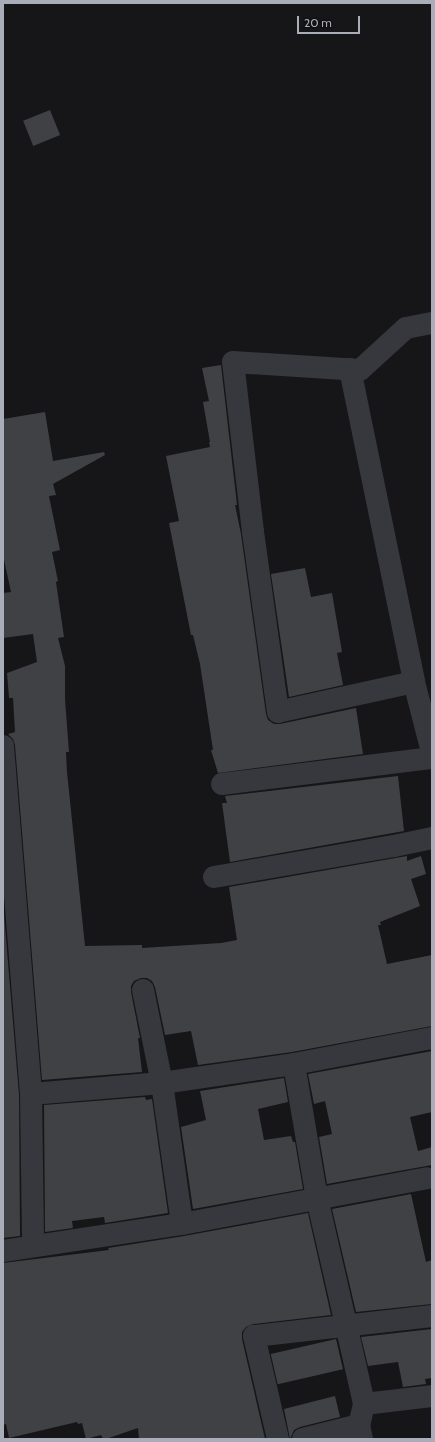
<!DOCTYPE html>
<html>
<head>
<meta charset="utf-8">
<style>
	body { margin:0 }
	#map { position:relative; width:435px; height:1442px; overflow:hidden; background:#161618; font-family:Cabin,sans-serif }
	div>[style] { position:absolute }
	.building>* { inset:0; background:#404145; transform-origin:0 0 }
	.minor>* { height:22px; margin:-11px; padding:0 11px; transform-origin:11px; border-radius:11px; background:#37383d }
	span { translate:-50% -50%; white-space:nowrap; text-align:center; line-height:1.15; -webkit-text-stroke:3px #111113; paint-order:stroke }
	.frame { position:absolute; inset:0; border:4px solid #a8adb8; pointer-events:none }
	.scale { position:absolute; left:297px; top:16px; width:63px; height:18px; box-sizing:border-box; border:2px solid #a8adb8; border-top:0; padding-left:5px; font-size:12px; line-height:14px; white-space:nowrap; color:#a8adb8; -webkit-text-stroke:3px #111113; paint-order:stroke }
</style>
</head>
<body>
<div id="map">
	<div class="building">
		<i style="left:50px;top:110px;width:27px;height:29px;rotate:68deg"></i>
		<i style="clip-path:polygon(221px 365px,237px 505px,235px 505px,241px 534px,266px 714px,268px 720px,274px 724px,280px 724px,356px 708px,363px 754px,218px 773px,211px 750px,213px 750px,200px 664px,193px 635px,191px 635px,169px 523px,179px 521px,166px 456px,210px 447px,209px 442px,210px 442px,203px 402px,209px 401px,202px 368px)"></i>
		<i style="clip-path:polygon(45px 412px,53px 461px,104px 452px,105px 455px,53px 484px,56px 495px,49px 496px,60px 550px,52px 552px,58px 581px,56px 582px,64px 637px,58px 638px,65px 666px,65px 699px,69px 752px,66px 752px,67px 772px,85px 946px,142px 945px,142px 948px,221px 943px,237px 940px,229px 887px,407px 856px,407px 861px,421px 856px,426px 874px,411px 879px,420px 906px,380px 922px,381px 925px,378px 925px,387px 964px,432px 955px,432px 1026px,292px 1052px,198px 1065px,191px 1031px,165px 1035px,155px 987px,152px 981px,147px 978px,141px 978px,134px 981px,131px 986px,131px 992px,140px 1038px,138px 1038px,142px 1072px,42px 1080px,15px 745px,13px 739px,8px 734px,15px 732px,13px 698px,9px 698px,7px 673px,37px 662px,33px 634px,3px 638px,3px 593px,11px 592px,3px 555px,3px 419px)"></i>
		<i style="clip-path:polygon(305px 568px,311px 597px,332px 593px,342px 652px,337px 653px,343px 685px,289px 697px,271px 574px)"></i>
		<i style="clip-path:polygon(398px 776px,404px 831px,230px 862px,222px 803px,227px 803px,225px 796px)"></i>
		<i style="clip-path:polygon(3px 902px,19px 1095px,20px 1236px,3px 1238px)"></i>
		<i style="clip-path:polygon(432px 1051px,432px 1112px,410px 1117px,418px 1151px,432px 1147px,432px 1165px,327px 1184px,319px 1137px,332px 1134px,325px 1101px,314px 1104px,308px 1074px)"></i>
		<i style="clip-path:polygon(284px 1078px,288px 1102px,258px 1109px,264px 1140px,291px 1136px,293px 1142px,295px 1142px,303px 1189px,193px 1209px,181px 1127px,206px 1120px,200px 1091px)"></i>
		<i style="clip-path:polygon(145px 1097px,146px 1100px,152px 1099px,168px 1213px,105px 1223px,104px 1217px,72px 1221px,73px 1228px,45px 1232px,44px 1105px)"></i>
		<i style="clip-path:polygon(411px 1194px,426px 1262px,432px 1260px,432px 1304px,356px 1312px,332px 1209px)"></i>
		<i style="clip-path:polygon(308px 1213px,331px 1315px,253px 1324px,246px 1327px,242px 1332px,242px 1339px,265px 1439px,139px 1439px,138px 1428px,106px 1439px,103px 1439px,101px 1435px,86px 1439px,82px 1423px,78px 1424px,77px 1422px,9px 1438px,6px 1424px,3px 1425px,3px 1263px,109px 1250px,108px 1248px,184px 1236px)"></i>
		<i style="clip-path:polygon(432px 1329px,432px 1378px,425px 1379px,426px 1384px,403px 1387px,398px 1362px,368px 1366px,361px 1337px)"></i>
		<i style="left:336px;top:1339px;width:31px;height:67px;rotate:77deg"></i>
		<i style="clip-path:polygon(335px 1396px,340px 1417px,300px 1427px,294px 1430px,290px 1439px,284px 1409px)"></i>
	</div>
	<div class="minor">
		<i style="left:350px;top:369px;width:319px;rotate:78.4deg"></i>
		<i style="left:414px;top:682px;width:72px;rotate:75.6deg"></i>
		<i style="left:414px;top:682px;width:139px;rotate:167.6deg"></i>
		<i style="left:278px;top:712px;width:182px;rotate:-97.9deg"></i>
		<i style="left:253px;top:532px;width:171px;rotate:-96.7deg"></i>
		<i style="left:233px;top:362px;width:127px;rotate:3.6deg"></i>
		<i style="left:360px;top:370px;width:62px;rotate:-42.4deg"></i>
		<i style="left:406px;top:328px;width:26px;rotate:-11deg"></i>
		<i style="left:3px;top:746px;width:349px;rotate:85.4deg"></i>
		<i style="left:31px;top:1094px;width:152px;rotate:89.2deg"></i>
		<i style="left:222px;top:784px;width:212px;rotate:-7.1deg"></i>
		<i style="left:214px;top:877px;width:183px;rotate:-9.8deg"></i>
		<i style="left:394px;top:846px;width:39px;rotate:-12deg"></i>
		<i style="left:143px;top:990px;width:95px;rotate:78.5deg"></i>
		<i style="left:162px;top:1083px;width:142px;rotate:81.9deg"></i>
		<i style="left:294px;top:1064px;width:136px;rotate:80.3deg"></i>
		<i style="left:317px;top:1198px;width:211px;rotate:77.1deg"></i>
		<i style="left:364px;top:1404px;width:22px;rotate:103deg"></i>
		<i style="left:359px;top:1425px;width:14px;rotate:78deg"></i>
		<i style="left:31px;top:1094px;width:131px;rotate:-4.8deg"></i>
		<i style="left:162px;top:1083px;width:133px;rotate:-8.2deg"></i>
		<i style="left:294px;top:1064px;width:140px;rotate:-10.7deg"></i>
		<i style="left:3px;top:1251px;width:181px;rotate:-8.6deg"></i>
		<i style="left:182px;top:1224px;width:249px;rotate:-10.6deg"></i>
		<i style="left:364px;top:1404px;width:68px;rotate:-6.7deg"></i>
		<i style="left:278px;top:1439px;width:106px;rotate:-103.1deg"></i>
		<i style="left:254px;top:1336px;width:179px;rotate:-6.4deg"></i>
		<i style="left:303px;top:1439px;width:58px;rotate:-14deg"></i>
	</div>
	<div class="frame"></div>
	<div class="scale">20 m</div>
</div>
</body>
</html>
